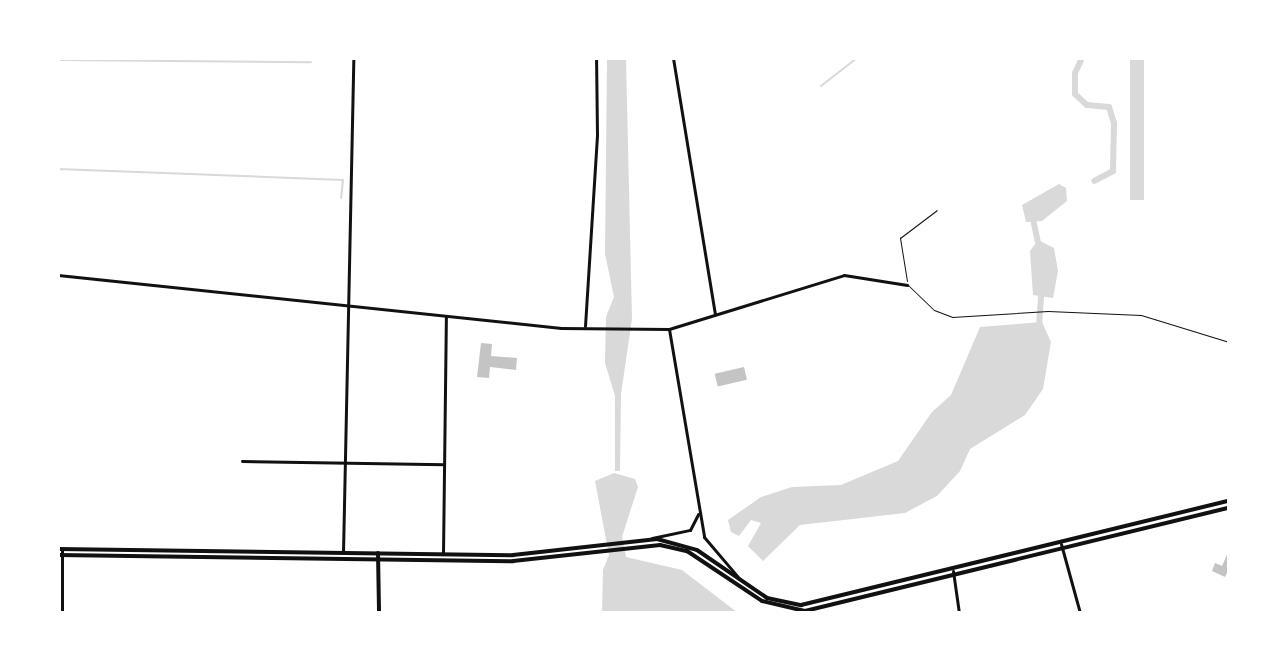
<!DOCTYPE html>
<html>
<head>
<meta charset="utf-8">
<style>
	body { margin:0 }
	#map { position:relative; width:1287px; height:671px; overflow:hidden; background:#fff; font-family:Arial,sans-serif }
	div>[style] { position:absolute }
	.water>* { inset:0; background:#d9d9d9; transform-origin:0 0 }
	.stream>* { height:2px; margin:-1px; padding:0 1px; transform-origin:1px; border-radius:1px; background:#d9d9d9 }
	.canal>* { height:6px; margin:-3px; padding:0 3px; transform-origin:3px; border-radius:3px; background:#d9d9d9 }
	.building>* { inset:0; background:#c4c4c4; transform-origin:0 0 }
	.service>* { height:1px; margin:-0.5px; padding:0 0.5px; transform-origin:0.5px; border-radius:0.5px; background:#111 }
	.minor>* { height:3px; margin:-1.5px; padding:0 1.5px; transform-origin:1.5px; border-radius:1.5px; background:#111 }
	.secondary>* { height:4px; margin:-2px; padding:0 2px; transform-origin:2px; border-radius:2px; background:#111 }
	.primary>* { height:4px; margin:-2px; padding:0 2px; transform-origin:2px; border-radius:2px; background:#111 }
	span { translate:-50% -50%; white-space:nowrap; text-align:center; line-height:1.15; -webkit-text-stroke:8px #fff; paint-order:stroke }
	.frame { position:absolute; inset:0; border:60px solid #fff; pointer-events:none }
</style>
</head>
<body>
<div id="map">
	<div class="water">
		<i style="clip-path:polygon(607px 58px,626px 58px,632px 319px,621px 394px,620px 471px,615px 471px,615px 396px,605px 363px,606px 317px,614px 297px,605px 254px)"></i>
		<i style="left:1130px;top:58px;width:14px;height:142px"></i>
		<i style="clip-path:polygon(1059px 184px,1066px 188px,1067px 201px,1042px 221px,1026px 222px,1022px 205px)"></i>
		<i style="clip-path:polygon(1038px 240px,1054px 248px,1058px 271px,1053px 298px,1033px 295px,1030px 251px)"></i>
		<i style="clip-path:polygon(1042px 322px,1051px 342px,1043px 389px,1025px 415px,970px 449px,960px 471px,937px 496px,905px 513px,800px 525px,763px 561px,748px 546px,761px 523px,751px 520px,739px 536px,731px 532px,728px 520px,761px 497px,792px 487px,841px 485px,898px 461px,932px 412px,951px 395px,980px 327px)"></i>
		<i style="clip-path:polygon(614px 473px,635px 479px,638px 487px,622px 537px,626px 557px,682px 570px,738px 613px,602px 613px,603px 570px,609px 555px,595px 481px)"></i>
	</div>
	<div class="stream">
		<i style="left:58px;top:60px;width:253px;rotate:0.5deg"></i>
		<i style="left:821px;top:86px;width:46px;rotate:-37.9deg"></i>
		<i style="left:58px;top:169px;width:285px;rotate:2.2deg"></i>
		<i style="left:343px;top:180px;width:18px;rotate:96deg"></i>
	</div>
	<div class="canal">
		<i style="left:1082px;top:58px;width:17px;rotate:115deg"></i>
		<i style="left:1075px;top:73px;width:21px;rotate:90deg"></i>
		<i style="left:1075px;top:94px;width:16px;rotate:43deg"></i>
		<i style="left:1087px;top:105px;width:22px;rotate:5deg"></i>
		<i style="left:1109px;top:107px;width:17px;rotate:73deg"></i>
		<i style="left:1114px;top:123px;width:48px;rotate:91.2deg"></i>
		<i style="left:1113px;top:171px;width:21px;rotate:152deg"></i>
		<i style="left:1033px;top:219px;width:29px;rotate:78deg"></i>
		<i style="left:1039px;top:326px;width:32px;rotate:-86deg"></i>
	</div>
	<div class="building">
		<i style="clip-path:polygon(481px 343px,492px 344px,491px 356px,517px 358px,516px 370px,490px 367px,489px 378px,477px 377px)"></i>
		<i style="left:744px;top:367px;width:13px;height:30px;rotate:77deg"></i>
		<i style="clip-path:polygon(1229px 550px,1229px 569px,1225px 577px,1212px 571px,1215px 563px,1222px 566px)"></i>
	</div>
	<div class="service">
		<i style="left:907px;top:281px;width:44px;rotate:-99.2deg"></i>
		<i style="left:900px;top:238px;width:46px;rotate:-37.1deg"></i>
		<i style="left:908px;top:285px;width:36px;rotate:44deg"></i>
		<i style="left:934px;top:310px;width:19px;rotate:21deg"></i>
		<i style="left:952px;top:317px;width:96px;rotate:-3.6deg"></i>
		<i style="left:1048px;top:311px;width:93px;rotate:2.5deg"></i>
		<i style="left:1141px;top:315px;width:92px;rotate:17.1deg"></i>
	</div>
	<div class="minor">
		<i style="left:673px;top:58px;width:260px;rotate:80.7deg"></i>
		<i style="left:58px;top:275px;width:506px;rotate:6.01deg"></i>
		<i style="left:561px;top:328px;width:108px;rotate:0.5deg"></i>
		<i style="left:669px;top:329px;width:183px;rotate:-17.1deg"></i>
		<i style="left:844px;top:275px;width:64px;rotate:9deg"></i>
		<i style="left:585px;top:326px;width:191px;rotate:-86.4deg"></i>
		<i style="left:597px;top:135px;width:77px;rotate:-90.7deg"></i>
		<i style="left:669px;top:329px;width:211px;rotate:80.4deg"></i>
		<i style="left:704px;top:537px;width:52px;rotate:49.6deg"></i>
		<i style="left:242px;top:461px;width:202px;rotate:0.9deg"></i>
		<i style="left:652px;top:538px;width:39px;rotate:-12deg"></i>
		<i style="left:690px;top:530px;width:18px;rotate:-63deg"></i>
		<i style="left:1061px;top:544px;width:72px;rotate:74.6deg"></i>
		<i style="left:343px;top:553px;width:495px;rotate:-88.8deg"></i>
		<i style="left:443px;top:554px;width:238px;rotate:-89.3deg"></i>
		<i style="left:953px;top:571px;width:42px;rotate:81.9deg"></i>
		<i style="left:62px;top:613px;width:64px;rotate:-90deg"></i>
	</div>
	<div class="secondary">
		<i style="left:378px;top:553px;width:60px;rotate:89deg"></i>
	</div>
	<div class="primary">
		<i style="left:58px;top:549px;width:455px;rotate:0.8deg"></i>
		<i style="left:513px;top:555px;width:145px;rotate:-6.3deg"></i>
		<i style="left:657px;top:539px;width:41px;rotate:15.4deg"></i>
		<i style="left:697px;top:550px;width:85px;rotate:34.4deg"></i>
		<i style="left:767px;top:598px;width:35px;rotate:12deg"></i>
		<i style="left:801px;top:605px;width:440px;rotate:-13.7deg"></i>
		<i style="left:58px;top:555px;width:455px;rotate:0.8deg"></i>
		<i style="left:513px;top:561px;width:148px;rotate:-6.2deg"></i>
		<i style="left:660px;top:545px;width:28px;rotate:13deg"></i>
		<i style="left:687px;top:551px;width:90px;rotate:33.7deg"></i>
		<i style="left:762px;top:601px;width:44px;rotate:13.1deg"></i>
		<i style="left:805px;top:611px;width:436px;rotate:-13.7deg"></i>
	</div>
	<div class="frame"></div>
</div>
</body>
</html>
